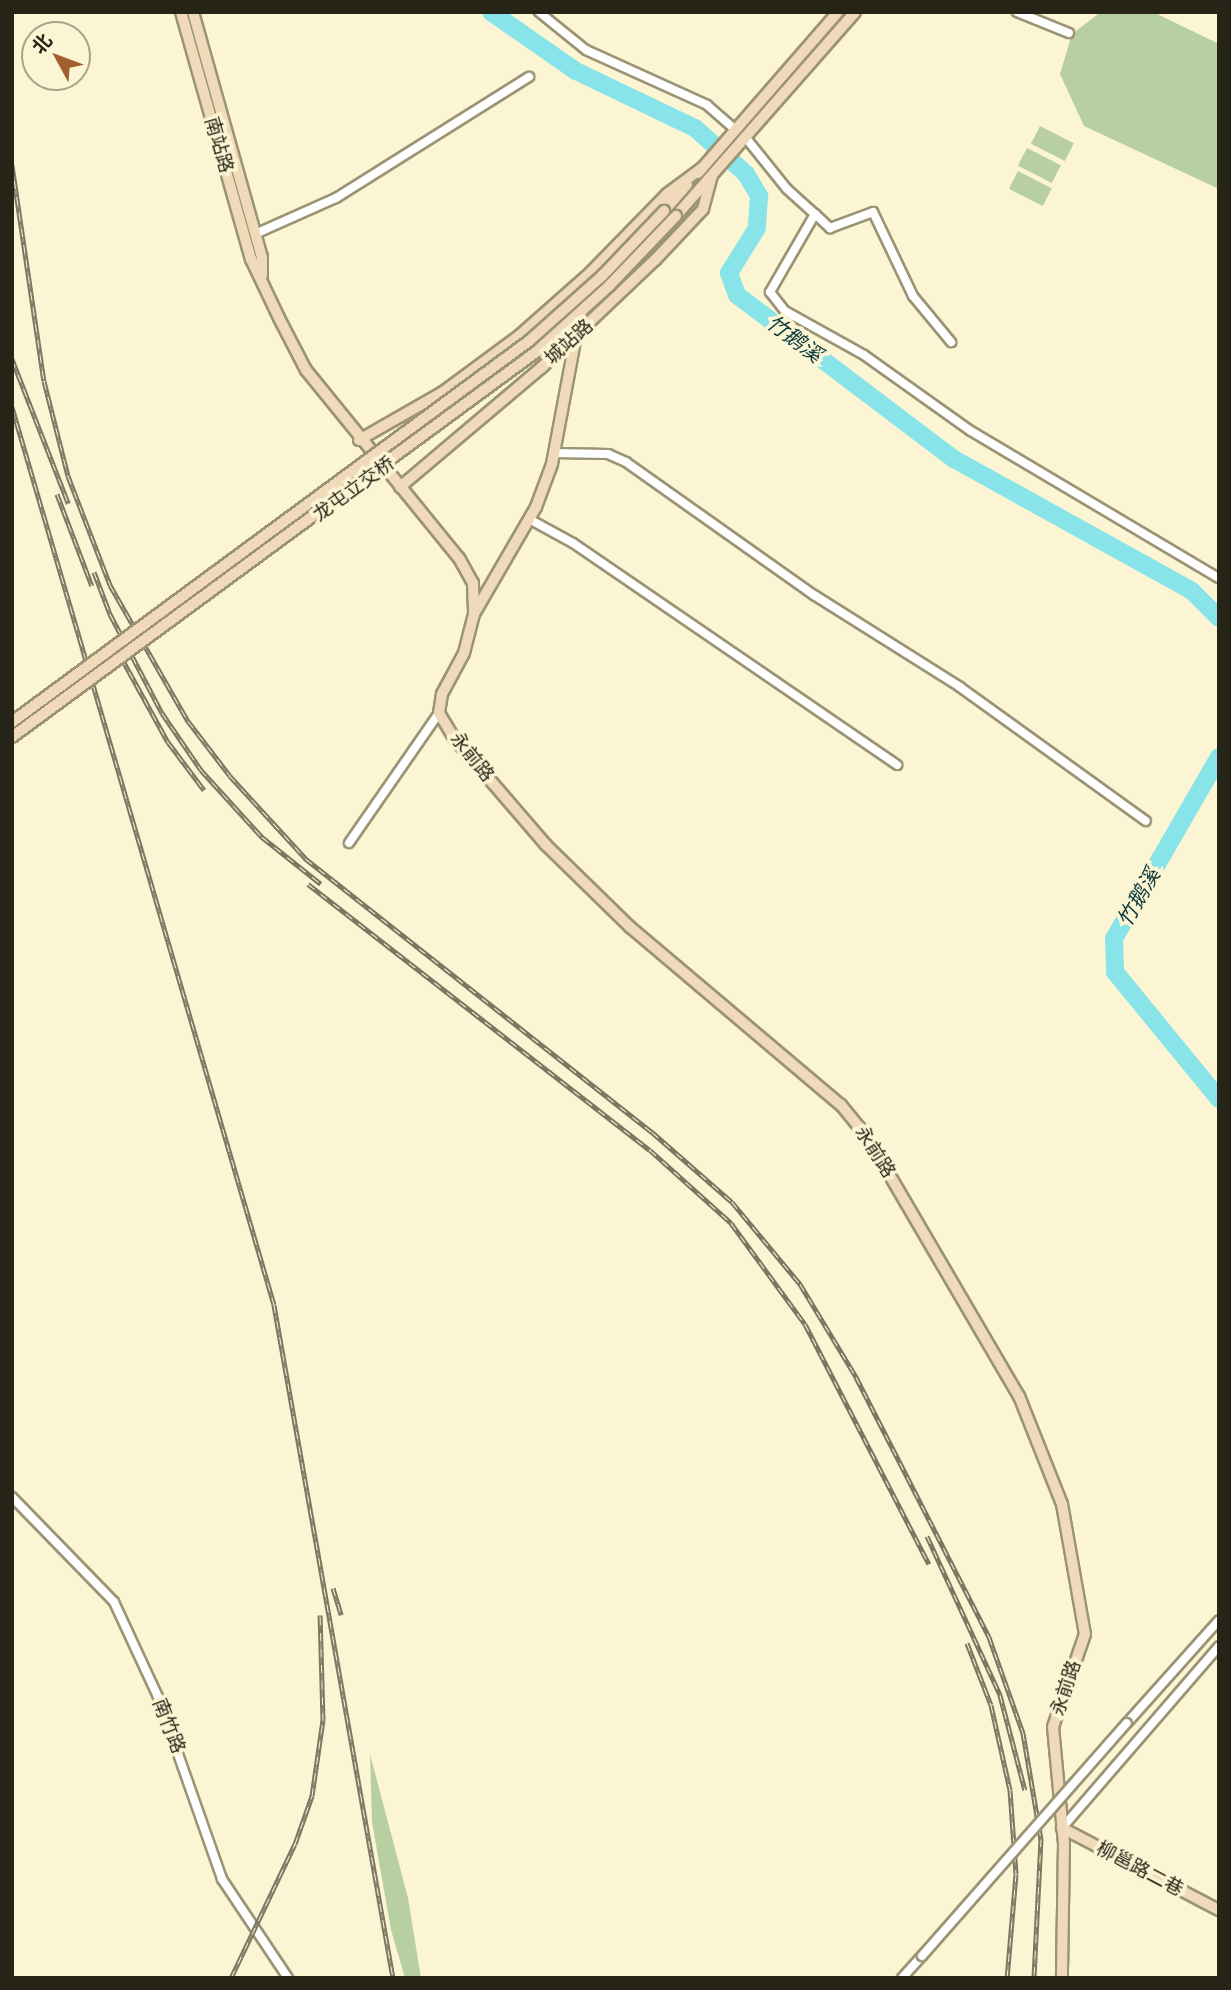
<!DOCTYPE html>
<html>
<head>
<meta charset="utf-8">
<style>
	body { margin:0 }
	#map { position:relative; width:1231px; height:1990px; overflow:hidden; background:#fcf5d4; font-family:Ubuntu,"Noto Sans SC",sans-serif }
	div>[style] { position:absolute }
	.green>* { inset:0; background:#b8cfa2; transform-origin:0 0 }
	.river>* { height:18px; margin:-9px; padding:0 9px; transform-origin:9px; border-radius:9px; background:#88e4e8 }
	.roads { filter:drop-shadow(2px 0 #9a9475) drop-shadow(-2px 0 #9a9475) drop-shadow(0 2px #9a9475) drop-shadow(0 -2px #9a9475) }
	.street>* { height:8px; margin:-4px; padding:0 4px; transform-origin:4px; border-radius:4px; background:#fff }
	.secondary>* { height:10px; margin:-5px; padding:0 5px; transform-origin:5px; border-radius:5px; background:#f0daba }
	.rail>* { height:5px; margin-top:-2.5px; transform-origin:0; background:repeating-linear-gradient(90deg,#fcf5d4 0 8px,#7b7762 0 16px); box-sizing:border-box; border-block:2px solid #7b7762 }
	.bridges { filter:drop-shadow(2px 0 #9a9475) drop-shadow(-2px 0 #9a9475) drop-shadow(0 2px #9a9475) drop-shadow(0 -2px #9a9475) }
	.street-bridge>* { height:8px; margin:-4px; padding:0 4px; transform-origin:4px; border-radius:4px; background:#fff }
	.secondary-bridge>* { height:10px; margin:-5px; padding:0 5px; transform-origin:5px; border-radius:5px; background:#f0daba }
	span { translate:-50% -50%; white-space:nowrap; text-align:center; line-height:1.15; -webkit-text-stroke:7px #fcf5d4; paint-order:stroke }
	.street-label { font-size:19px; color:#262317 }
	.water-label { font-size:21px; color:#0c393b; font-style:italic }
	.frame { position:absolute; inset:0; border:14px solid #262317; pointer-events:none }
	.north { position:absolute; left:21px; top:21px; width:70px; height:70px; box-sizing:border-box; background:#fcf5d4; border:2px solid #a6a188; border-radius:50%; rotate:311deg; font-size:19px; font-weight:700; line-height:28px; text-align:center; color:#262317 }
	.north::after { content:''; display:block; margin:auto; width:24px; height:32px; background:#a35f30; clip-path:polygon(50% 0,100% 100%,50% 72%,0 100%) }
</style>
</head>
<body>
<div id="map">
	<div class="green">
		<i style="clip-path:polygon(1101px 12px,1153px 12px,1219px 44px,1219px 189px,1084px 126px,1060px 74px,1072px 34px)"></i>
		<i style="left:1040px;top:126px;width:38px;height:20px;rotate:27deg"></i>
		<i style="left:1027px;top:148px;width:38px;height:20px;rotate:27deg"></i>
		<i style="left:1018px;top:171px;width:38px;height:20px;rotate:27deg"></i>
		<i style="clip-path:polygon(370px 1754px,408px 1898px,421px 1978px,405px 1978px,391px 1930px,372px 1822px)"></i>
	</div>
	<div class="river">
		<i style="left:491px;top:12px;width:103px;rotate:34.8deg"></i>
		<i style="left:576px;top:71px;width:132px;rotate:25.6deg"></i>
		<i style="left:695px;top:128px;width:69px;rotate:42deg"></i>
		<i style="left:746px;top:174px;width:26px;rotate:59deg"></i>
		<i style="left:759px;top:196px;width:32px;rotate:94deg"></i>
		<i style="left:757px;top:228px;width:53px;rotate:121.9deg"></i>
		<i style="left:729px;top:273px;width:23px;rotate:70deg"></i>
		<i style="left:737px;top:295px;width:272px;rotate:37.1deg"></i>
		<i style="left:954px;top:459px;width:272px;rotate:29deg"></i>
		<i style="left:1192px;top:591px;width:38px;rotate:45deg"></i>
		<i style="left:1219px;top:757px;width:210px;rotate:120deg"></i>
		<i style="left:1114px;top:939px;width:33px;rotate:88deg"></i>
		<i style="left:1115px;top:972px;width:164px;rotate:50.7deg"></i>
	</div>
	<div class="roads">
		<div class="street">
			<i style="left:539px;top:12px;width:60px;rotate:39deg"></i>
			<i style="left:586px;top:50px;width:133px;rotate:24.4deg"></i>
			<i style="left:707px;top:105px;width:38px;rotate:41deg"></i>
			<i style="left:1017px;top:12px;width:56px;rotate:22deg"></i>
			<i style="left:746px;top:138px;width:65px;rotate:51.2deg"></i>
			<i style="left:787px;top:189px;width:38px;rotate:42deg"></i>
			<i style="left:815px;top:214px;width:90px;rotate:120deg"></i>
			<i style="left:770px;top:292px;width:24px;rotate:52deg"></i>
			<i style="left:785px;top:311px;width:90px;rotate:29.1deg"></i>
			<i style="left:864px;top:355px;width:131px;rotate:35.4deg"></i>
			<i style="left:971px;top:431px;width:288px;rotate:30.7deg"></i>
			<i style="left:815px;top:214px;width:21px;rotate:43deg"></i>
			<i style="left:830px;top:228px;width:46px;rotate:-20.4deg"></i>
			<i style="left:873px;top:212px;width:93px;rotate:64.5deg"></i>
			<i style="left:913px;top:296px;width:60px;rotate:50.4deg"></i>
			<i style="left:255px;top:234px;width:89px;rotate:-24deg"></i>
			<i style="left:336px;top:198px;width:228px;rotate:-32.1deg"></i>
			<i style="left:554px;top:453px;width:54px;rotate:1.1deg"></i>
			<i style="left:608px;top:454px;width:20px;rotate:24deg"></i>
			<i style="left:626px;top:462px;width:230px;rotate:35.3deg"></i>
			<i style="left:814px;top:595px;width:173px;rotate:32.2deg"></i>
			<i style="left:960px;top:687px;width:229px;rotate:35.8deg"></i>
			<i style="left:529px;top:519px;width:50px;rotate:28.6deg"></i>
			<i style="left:573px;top:543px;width:393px;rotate:34.4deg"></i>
			<i style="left:349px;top:843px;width:158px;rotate:-55.3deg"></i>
			<i style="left:12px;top:1497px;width:146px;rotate:45.8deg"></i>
			<i style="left:114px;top:1602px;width:105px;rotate:65.1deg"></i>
			<i style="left:158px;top:1697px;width:193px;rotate:70.6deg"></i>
			<i style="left:222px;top:1879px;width:119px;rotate:56.3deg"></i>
			<i style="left:1127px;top:1723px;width:138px;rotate:-48.2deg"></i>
			<i style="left:1062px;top:1828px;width:240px;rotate:-49.2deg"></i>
			<i style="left:902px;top:1978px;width:30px;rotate:-48deg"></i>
		</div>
		<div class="secondary">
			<i style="left:181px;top:12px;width:257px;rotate:74.2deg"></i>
			<i style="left:251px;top:259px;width:65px;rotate:64.6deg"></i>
			<i style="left:279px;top:318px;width:59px;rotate:62.6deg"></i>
			<i style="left:306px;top:370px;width:242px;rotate:50.9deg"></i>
			<i style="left:459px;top:558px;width:29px;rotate:61deg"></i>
			<i style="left:473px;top:583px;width:31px;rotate:88deg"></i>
			<i style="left:474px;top:614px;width:40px;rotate:104.4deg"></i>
			<i style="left:464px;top:653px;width:47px;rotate:118.2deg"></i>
			<i style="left:442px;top:694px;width:19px;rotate:99deg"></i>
			<i style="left:439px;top:713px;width:29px;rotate:59deg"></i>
			<i style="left:454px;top:738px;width:141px;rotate:49.3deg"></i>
			<i style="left:546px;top:845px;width:117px;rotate:44.3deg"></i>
			<i style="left:630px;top:927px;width:276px;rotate:40.2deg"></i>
			<i style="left:841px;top:1105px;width:43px;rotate:50.7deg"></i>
			<i style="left:868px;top:1138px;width:299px;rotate:59.7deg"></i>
			<i style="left:1019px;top:1396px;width:116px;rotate:68.3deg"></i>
			<i style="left:1062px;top:1504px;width:132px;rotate:80deg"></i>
			<i style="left:1085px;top:1634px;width:98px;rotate:109deg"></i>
			<i style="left:1053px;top:1727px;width:118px;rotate:84.6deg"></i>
			<i style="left:1064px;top:1844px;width:134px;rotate:90.9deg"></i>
			<i style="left:193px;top:12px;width:255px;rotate:74.3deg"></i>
			<i style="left:262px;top:257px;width:18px;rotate:90deg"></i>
			<i style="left:698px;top:173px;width:213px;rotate:-49deg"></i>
			<i style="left:664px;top:211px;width:35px;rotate:-49deg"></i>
			<i style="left:676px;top:216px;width:271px;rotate:-48.7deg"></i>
			<i style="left:359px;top:440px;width:97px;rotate:-29.7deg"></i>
			<i style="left:443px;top:392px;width:96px;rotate:-36.5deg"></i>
			<i style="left:520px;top:335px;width:94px;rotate:-41.5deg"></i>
			<i style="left:590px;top:273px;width:110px;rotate:-45.7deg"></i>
			<i style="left:667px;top:194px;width:44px;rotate:-36.6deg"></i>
			<i style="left:400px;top:487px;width:185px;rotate:-40.2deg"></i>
			<i style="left:541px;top:368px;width:157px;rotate:-43.5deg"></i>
			<i style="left:655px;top:260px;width:70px;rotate:-46.7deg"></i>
			<i style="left:703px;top:209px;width:34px;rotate:-75deg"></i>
			<i style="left:474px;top:614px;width:124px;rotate:-59.9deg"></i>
			<i style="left:536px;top:507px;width:46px;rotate:-69.6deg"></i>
			<i style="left:552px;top:464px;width:130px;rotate:-79.4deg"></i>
			<i style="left:1062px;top:1828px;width:177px;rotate:27.6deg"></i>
		</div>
	</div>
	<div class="rail">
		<i style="left:12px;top:165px;width:218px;rotate:81.6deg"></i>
		<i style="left:44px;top:381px;width:98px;rotate:75.8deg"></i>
		<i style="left:68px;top:476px;width:117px;rotate:68.9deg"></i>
		<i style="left:110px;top:585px;width:157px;rotate:60.2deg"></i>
		<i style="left:188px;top:721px;width:69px;rotate:52.6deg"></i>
		<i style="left:230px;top:776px;width:113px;rotate:47.5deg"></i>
		<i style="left:306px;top:859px;width:441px;rotate:38.3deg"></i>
		<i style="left:652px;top:1132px;width:106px;rotate:41.2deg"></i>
		<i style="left:732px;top:1202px;width:107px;rotate:50.3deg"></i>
		<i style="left:800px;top:1284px;width:109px;rotate:58.9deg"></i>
		<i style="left:856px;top:1377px;width:292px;rotate:62.9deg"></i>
		<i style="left:989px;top:1637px;width:102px;rotate:70.5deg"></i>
		<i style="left:1023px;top:1733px;width:108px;rotate:80.4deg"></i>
		<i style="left:1041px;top:1839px;width:139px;rotate:92.9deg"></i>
		<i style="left:12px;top:359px;width:155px;rotate:68.7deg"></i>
		<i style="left:12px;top:407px;width:935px;rotate:73.73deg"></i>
		<i style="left:274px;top:1305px;width:683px;rotate:79.97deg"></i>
		<i style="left:57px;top:494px;width:98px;rotate:69.2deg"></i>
		<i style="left:94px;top:572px;width:45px;rotate:69.1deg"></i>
		<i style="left:110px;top:614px;width:112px;rotate:62.3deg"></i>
		<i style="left:162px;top:713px;width:69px;rotate:55.6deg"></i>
		<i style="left:201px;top:770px;width:91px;rotate:47.7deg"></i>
		<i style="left:262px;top:837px;width:75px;rotate:38.5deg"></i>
		<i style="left:121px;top:657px;width:97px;rotate:61.1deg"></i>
		<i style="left:168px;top:742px;width:60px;rotate:53.1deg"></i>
		<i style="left:308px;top:884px;width:433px;rotate:37.9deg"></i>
		<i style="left:650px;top:1150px;width:109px;rotate:42deg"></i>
		<i style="left:731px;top:1223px;width:125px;rotate:53.8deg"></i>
		<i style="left:805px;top:1324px;width:270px;rotate:62.7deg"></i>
		<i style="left:927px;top:1536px;width:175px;rotate:65.3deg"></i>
		<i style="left:1000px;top:1695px;width:98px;rotate:75.3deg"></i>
		<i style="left:333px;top:1588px;width:28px;rotate:73deg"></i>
		<i style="left:967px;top:1643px;width:66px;rotate:68.8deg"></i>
		<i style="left:991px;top:1705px;width:87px;rotate:77.4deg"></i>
		<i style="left:1010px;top:1790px;width:84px;rotate:85.9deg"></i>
		<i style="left:1016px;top:1874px;width:104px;rotate:94.9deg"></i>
		<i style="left:231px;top:1978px;width:148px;rotate:-64.5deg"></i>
		<i style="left:295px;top:1844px;width:51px;rotate:-70.5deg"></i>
		<i style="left:312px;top:1796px;width:77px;rotate:-81.8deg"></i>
		<i style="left:323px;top:1720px;width:105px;rotate:-91.6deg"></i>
	</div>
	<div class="bridges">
		<div class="street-bridge">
			<i style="left:922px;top:1956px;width:310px;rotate:-48.7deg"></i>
		</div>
		<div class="secondary-bridge">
			<i style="left:12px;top:722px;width:642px;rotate:-36.39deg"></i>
			<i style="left:529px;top:341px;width:98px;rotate:-41.7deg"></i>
			<i style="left:602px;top:276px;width:90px;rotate:-46.4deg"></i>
			<i style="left:12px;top:737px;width:650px;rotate:-36.31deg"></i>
			<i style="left:536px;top:352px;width:98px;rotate:-42.1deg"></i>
			<i style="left:609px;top:286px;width:97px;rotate:-46.3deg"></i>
		</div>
	</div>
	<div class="street-label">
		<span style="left:219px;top:145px;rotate:74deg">南站路</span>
		<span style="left:569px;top:342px;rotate:-42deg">城站路</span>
		<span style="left:354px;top:489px;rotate:-36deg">龙屯立交桥</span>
		<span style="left:472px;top:757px;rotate:51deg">永前路</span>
		<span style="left:875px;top:1152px;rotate:57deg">永前路</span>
		<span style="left:1066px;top:1688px;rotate:-72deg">永前路</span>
		<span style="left:169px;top:1726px;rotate:69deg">南竹路</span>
		<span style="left:1140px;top:1869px;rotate:28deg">柳邕路二巷</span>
	</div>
	<div class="water-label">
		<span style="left:795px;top:338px;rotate:37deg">竹鹅溪</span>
		<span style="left:1138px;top:897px;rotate:-60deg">竹鹅溪</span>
	</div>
	<div class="frame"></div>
	<div class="north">北</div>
</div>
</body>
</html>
